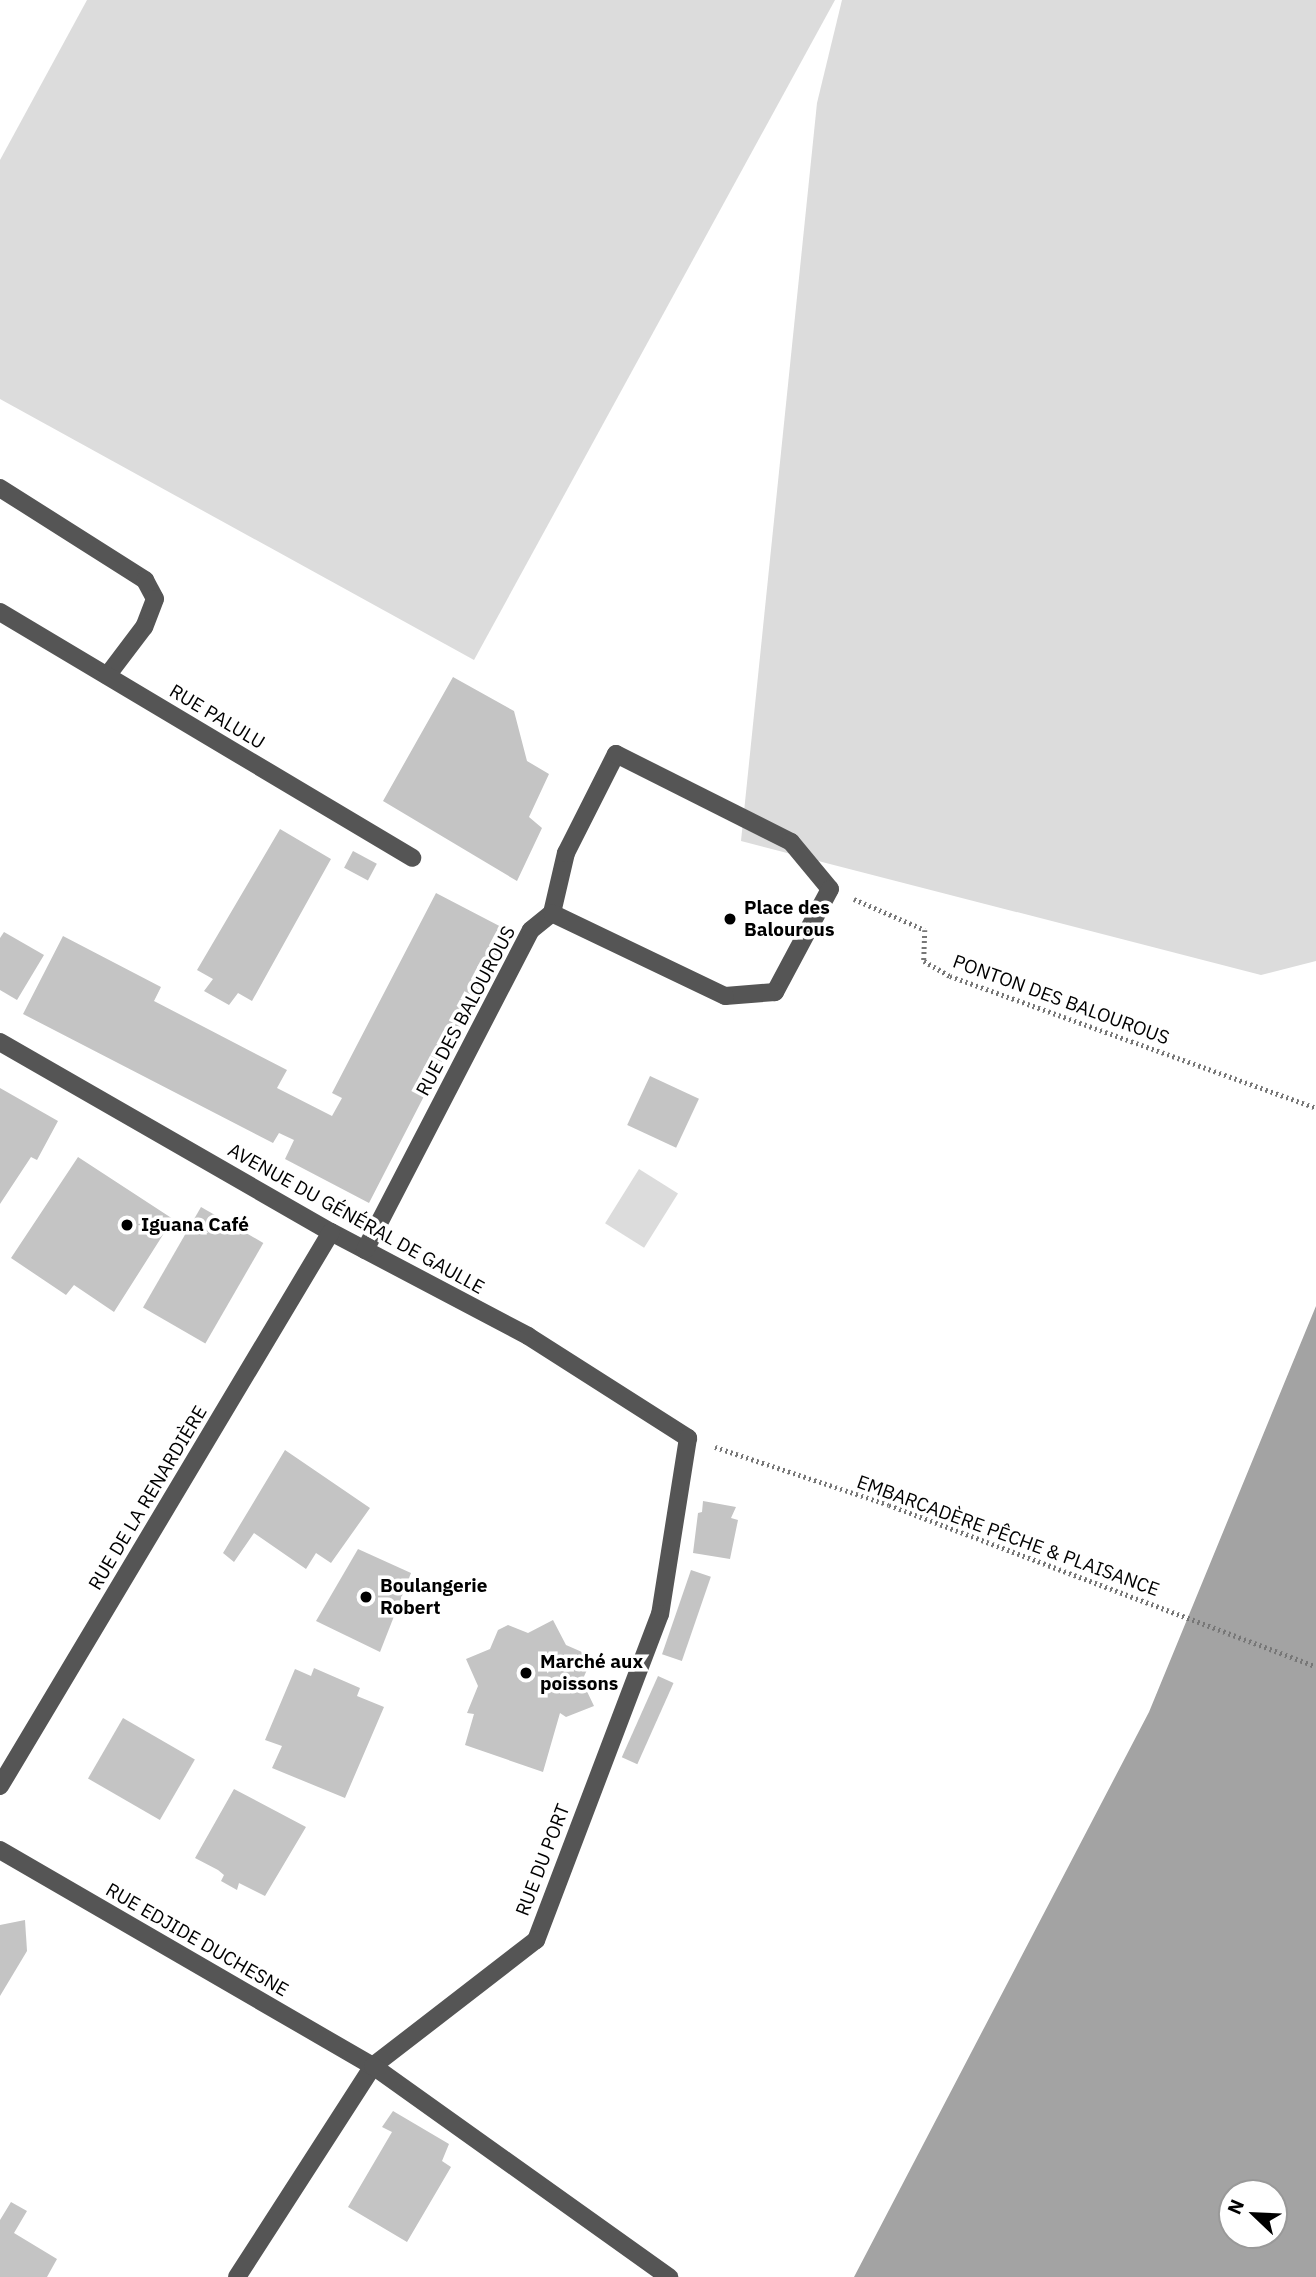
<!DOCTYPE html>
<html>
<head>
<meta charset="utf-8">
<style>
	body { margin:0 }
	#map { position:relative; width:1316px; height:2277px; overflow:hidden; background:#fff; font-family:"IBM Plex Sans",sans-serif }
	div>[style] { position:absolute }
	.green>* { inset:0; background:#dcdcdc; transform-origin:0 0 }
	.water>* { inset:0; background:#a3a3a3 }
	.building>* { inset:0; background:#c4c4c4; transform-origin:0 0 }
	.path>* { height:4.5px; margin-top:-2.25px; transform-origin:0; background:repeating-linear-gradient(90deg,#777 0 2px,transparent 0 5.5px) }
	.minor>* { height:18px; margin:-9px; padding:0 9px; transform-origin:9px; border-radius:9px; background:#555 }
	.dots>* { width:19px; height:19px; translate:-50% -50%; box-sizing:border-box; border:4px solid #fff; border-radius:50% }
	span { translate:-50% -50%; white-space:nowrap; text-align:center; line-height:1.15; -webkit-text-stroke:7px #fff; paint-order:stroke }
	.street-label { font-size:19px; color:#000 }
	.poi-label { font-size:19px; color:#000; font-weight:700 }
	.left { translate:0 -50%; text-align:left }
	.north { position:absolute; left:1218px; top:2179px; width:70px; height:70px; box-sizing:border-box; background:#fff; border:2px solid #999; border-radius:50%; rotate:293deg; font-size:19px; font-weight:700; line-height:28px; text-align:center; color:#000 }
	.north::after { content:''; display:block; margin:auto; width:24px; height:32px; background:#000; clip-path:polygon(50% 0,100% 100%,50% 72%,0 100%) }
</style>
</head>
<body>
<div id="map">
	<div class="green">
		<i style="clip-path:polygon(87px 0,835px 0,474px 660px,0 399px,0 160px)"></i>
		<i style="clip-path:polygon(842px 0,1316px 0,1316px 961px,1261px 975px,741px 841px,817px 103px)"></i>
		<i style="left:639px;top:1169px;width:46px;height:64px;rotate:32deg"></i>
	</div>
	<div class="water">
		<i style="clip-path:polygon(evenodd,1316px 1306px,1316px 2277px,854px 2277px,1149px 1712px,1316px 1306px,1232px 2193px,1274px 2193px,1274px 2235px,1232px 2235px,1232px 2193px)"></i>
	</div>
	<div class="building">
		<i style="clip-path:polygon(453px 677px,514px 711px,527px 761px,549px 774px,529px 817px,542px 828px,517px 881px,383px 801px)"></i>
		<i style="clip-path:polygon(280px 829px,331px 859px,252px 1001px,238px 993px,229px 1005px,204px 991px,213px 979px,197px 970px)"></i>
		<i style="left:353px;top:851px;width:27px;height:19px;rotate:28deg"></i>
		<i style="clip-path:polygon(436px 893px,509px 931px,369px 1203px,285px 1159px,294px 1140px,279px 1133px,273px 1143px,23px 1014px,63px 936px,161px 987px,154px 1001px,287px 1070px,277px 1088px,332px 1116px,342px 1098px,332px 1093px)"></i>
		<i style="clip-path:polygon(4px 932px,44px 955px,17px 1000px,0 990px,0 938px)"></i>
		<i style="left:650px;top:1076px;width:54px;height:54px;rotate:25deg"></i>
		<i style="clip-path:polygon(0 1088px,58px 1121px,37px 1160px,31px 1157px,0 1204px)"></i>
		<i style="clip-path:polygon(78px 1157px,173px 1219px,114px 1312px,74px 1285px,66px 1295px,11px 1258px)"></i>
		<i style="left:201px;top:1207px;width:72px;height:116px;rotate:30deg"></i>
		<i style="clip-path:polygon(285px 1450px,370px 1508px,331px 1563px,316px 1553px,306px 1569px,254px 1533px,234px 1562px,223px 1553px)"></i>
		<i style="clip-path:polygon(703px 1501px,736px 1507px,731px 1518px,738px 1520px,730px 1559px,693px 1553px,698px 1513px,702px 1512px)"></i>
		<i style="clip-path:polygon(358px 1549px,411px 1573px,380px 1652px,316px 1621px)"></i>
		<i style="left:691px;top:1570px;width:21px;height:89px;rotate:19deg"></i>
		<i style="clip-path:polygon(553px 1620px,566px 1645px,582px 1652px,590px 1663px,582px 1681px,594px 1706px,566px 1717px,560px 1713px,543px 1772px,465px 1745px,474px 1714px,467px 1713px,478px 1686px,466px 1659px,490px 1649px,498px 1630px,508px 1625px,528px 1633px)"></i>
		<i style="clip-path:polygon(314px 1668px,360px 1688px,357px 1696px,384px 1707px,345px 1798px,272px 1768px,282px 1746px,265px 1740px,295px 1669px,311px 1676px)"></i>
		<i style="left:658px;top:1676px;width:17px;height:89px;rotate:24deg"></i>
		<i style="left:123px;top:1718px;width:83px;height:70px;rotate:30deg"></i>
		<i style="clip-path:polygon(234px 1789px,306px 1827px,265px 1896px,239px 1883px,237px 1890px,221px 1881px,224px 1875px,218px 1870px,195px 1858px)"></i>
		<i style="clip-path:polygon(25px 1920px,27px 1951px,0 1996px,0 1925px)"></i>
		<i style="clip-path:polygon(393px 2111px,449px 2144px,442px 2161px,451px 2167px,407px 2242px,348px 2207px,392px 2132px,382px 2127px)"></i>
		<i style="clip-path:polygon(11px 2202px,27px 2211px,14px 2233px,57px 2259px,47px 2277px,0 2277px,0 2220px)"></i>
	</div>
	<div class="path">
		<i style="left:854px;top:899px;width:77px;rotate:23.6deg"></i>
		<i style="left:925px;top:930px;width:31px;rotate:92deg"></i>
		<i style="left:924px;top:961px;width:30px;rotate:30deg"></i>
		<i style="left:950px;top:976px;width:389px;rotate:19.8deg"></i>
		<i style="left:715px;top:1447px;width:183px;rotate:18.4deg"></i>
		<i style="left:889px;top:1505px;width:456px;rotate:20.7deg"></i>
	</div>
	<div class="minor">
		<i style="left:0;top:488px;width:172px;rotate:32.4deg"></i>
		<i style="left:145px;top:580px;width:21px;rotate:62deg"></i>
		<i style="left:155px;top:599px;width:30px;rotate:111deg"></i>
		<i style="left:144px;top:627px;width:61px;rotate:127.1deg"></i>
		<i style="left:0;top:612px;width:480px;rotate:30.8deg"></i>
		<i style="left:0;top:1042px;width:382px;rotate:29.9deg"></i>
		<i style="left:331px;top:1232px;width:223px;rotate:27.8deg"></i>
		<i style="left:528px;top:1336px;width:190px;rotate:32.5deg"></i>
		<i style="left:688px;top:1438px;width:178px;rotate:99deg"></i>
		<i style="left:660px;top:1614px;width:349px;rotate:110.8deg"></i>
		<i style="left:536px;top:1940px;width:206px;rotate:142.3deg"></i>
		<i style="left:373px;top:2066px;width:251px;rotate:122.8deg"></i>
		<i style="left:365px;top:1250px;width:360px;rotate:-62.6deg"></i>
		<i style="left:531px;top:930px;width:27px;rotate:-39deg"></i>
		<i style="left:552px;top:913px;width:62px;rotate:-76.9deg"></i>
		<i style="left:566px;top:853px;width:111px;rotate:-63.2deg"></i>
		<i style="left:616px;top:754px;width:196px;rotate:26.7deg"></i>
		<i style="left:791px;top:842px;width:61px;rotate:50.3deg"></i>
		<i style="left:830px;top:889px;width:117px;rotate:118.1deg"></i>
		<i style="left:775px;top:992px;width:50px;rotate:175.4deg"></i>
		<i style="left:725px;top:996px;width:192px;rotate:-154.4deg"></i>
		<i style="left:0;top:1786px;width:645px;rotate:-59.14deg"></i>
		<i style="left:0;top:1850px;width:431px;rotate:30.1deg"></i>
		<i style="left:373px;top:2066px;width:364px;rotate:35.5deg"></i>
	</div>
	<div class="dots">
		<i style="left:730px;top:919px;background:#000"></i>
		<i style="left:127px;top:1225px;background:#000"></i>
		<i style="left:366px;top:1597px;background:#000"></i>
		<i style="left:526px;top:1673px;background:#000"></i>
	</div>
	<div class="street-label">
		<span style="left:217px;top:717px;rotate:31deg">RUE PALULU</span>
		<span style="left:1061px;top:1000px;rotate:20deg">PONTON DES BALOUROUS</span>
		<span style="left:466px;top:1011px;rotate:-62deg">RUE DES BALOUROUS</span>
		<span style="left:356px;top:1219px;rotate:29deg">AVENUE DU GÉNÉRAL DE GAULLE</span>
		<span style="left:148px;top:1498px;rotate:-59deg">RUE DE LA RENARDIÈRE</span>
		<span style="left:1008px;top:1536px;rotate:20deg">EMBARCADÈRE PÊCHE &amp; PLAISANCE</span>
		<span style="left:543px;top:1860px;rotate:-69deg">RUE DU PORT</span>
		<span style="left:197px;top:1940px;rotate:30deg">RUE EDJIDE DUCHESNE</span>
	</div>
	<div class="poi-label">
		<span class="left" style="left:744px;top:919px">Place des<br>Balourous</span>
		<span class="left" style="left:141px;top:1225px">Iguana Café</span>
		<span class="left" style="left:380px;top:1597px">Boulangerie<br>Robert</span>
		<span class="left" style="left:540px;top:1673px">Marché aux<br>poissons</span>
	</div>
	<div class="north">N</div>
</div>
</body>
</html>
